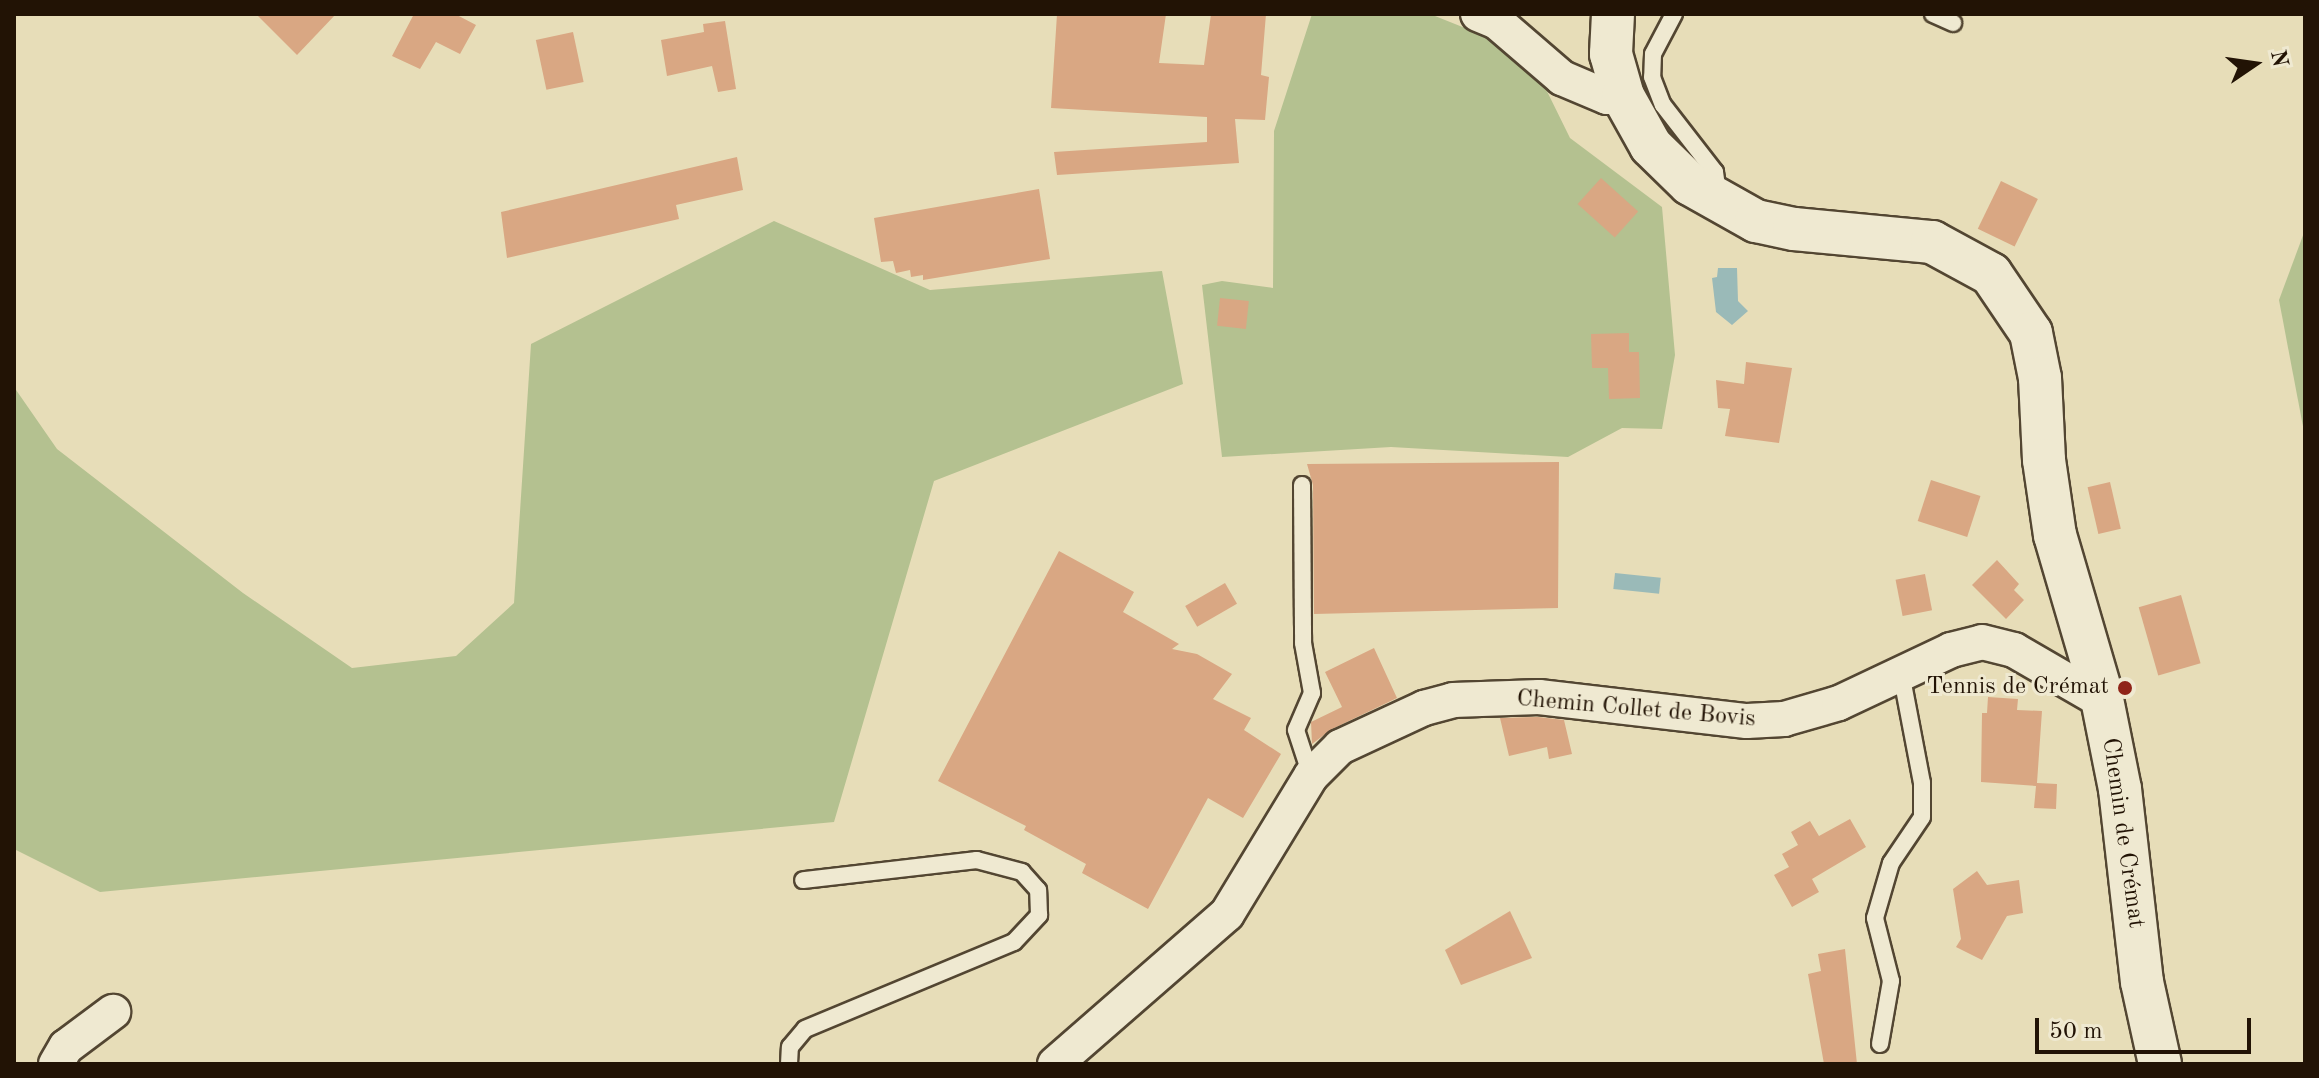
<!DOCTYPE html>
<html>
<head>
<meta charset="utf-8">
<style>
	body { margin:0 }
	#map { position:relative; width:2319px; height:1078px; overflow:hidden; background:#e7ddb8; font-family:"Old Standard TT",serif }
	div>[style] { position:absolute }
	.green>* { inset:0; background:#b4c190 }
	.water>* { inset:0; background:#9abab8; transform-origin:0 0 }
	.building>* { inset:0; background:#d9a783; transform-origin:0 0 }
	.roads { filter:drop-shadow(2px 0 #534632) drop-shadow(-2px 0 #534632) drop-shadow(0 2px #534632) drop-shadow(0 -2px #534632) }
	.service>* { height:16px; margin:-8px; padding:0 8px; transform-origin:8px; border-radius:8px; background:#efe9d1 }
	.minor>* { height:34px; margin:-17px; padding:0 17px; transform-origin:17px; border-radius:17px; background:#efe9d1 }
	.tertiary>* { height:42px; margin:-21px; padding:0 21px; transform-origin:21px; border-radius:21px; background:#efe9d1 }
	.dots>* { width:22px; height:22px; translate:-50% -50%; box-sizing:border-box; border:4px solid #efe9d1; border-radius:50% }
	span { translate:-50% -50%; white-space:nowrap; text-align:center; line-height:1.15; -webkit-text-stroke:6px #efe9d1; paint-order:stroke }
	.poi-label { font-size:24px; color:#221305 }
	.right { translate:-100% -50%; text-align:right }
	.street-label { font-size:24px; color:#221305 }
	.frame { position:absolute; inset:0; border:16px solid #221305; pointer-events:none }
	.north { position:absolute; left:2215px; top:24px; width:80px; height:80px; -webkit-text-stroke:6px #efe9d1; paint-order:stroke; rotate:77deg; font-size:22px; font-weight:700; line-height:32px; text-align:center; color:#221305 }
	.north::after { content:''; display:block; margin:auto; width:28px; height:36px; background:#221305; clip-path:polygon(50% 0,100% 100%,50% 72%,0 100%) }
	.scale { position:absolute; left:2035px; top:1018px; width:216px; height:36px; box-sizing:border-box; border:4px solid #221305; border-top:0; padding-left:10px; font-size:24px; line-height:28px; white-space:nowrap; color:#221305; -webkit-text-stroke:6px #efe9d1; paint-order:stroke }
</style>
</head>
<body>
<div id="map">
	<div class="green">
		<i style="clip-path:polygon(1312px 14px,1430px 14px,1490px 38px,1538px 73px,1570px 138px,1662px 207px,1675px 355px,1662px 429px,1622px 428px,1568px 457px,1391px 447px,1222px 457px,1202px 285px,1222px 281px,1273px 288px,1274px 131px)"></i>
		<i style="clip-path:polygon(774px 221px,930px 290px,1162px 271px,1183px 384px,934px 481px,834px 822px,100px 892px,14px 849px,14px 387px,57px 449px,243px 593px,352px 668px,456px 656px,514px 603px,531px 344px)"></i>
		<i style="clip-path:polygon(2305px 230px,2305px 437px,2279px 300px)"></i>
	</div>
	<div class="water">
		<i style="clip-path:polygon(1718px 268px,1737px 268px,1738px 301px,1748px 311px,1732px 325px,1716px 312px,1712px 278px,1717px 277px)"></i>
		<i style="left:1615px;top:573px;width:46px;height:16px;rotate:6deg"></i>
	</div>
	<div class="building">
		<i style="clip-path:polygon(256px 14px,336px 14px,297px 55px)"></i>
		<i style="clip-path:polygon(414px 14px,455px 14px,476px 25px,460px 54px,436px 42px,420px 69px,392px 56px)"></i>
		<i style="clip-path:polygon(1057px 14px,1166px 14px,1159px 63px,1204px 65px,1211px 14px,1266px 14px,1261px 75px,1269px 77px,1265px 120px,1235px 119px,1239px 163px,1057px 175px,1054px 152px,1207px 142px,1207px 117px,1051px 108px)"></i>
		<i style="clip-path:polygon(725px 21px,736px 89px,718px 92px,712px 66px,667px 76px,661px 40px,704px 32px,703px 24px)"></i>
		<i style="left:573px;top:32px;width:51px;height:38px;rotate:78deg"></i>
		<i style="clip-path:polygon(737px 157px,743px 190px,676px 205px,679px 219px,507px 258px,501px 212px)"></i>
		<i style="left:1601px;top:178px;width:50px;height:35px;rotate:42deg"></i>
		<i style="left:2001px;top:181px;width:41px;height:53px;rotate:26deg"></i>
		<i style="clip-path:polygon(1039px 189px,1050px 259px,923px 280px,923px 275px,911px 277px,910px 270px,896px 273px,893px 261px,881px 262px,874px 218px)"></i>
		<i style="left:1220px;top:298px;width:29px;height:28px;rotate:6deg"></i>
		<i style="clip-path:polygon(1629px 333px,1629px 352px,1639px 352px,1640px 398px,1609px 399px,1608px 368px,1592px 368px,1591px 334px)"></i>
		<i style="clip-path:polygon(1746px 362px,1792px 368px,1779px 443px,1725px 436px,1730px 409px,1718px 408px,1716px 380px,1744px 384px)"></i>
		<i style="clip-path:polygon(1559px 462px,1558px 608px,1314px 614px,1313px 485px,1307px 464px)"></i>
		<i style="left:1931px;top:480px;width:52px;height:43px;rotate:18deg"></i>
		<i style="left:2110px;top:482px;width:48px;height:23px;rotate:77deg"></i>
		<i style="clip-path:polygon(1059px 551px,1134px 592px,1123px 612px,1179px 644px,1172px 649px,1197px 654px,1232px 674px,1213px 699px,1251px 718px,1244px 730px,1281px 754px,1243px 818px,1208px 798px,1148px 909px,1082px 873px,1086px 864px,1024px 830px,1026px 826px,938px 781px)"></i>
		<i style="clip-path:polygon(1997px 560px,2019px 584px,2014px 590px,2024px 600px,2006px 619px,1972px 585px)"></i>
		<i style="left:1925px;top:574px;width:37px;height:30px;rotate:79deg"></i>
		<i style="left:1225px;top:583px;width:24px;height:46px;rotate:60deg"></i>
		<i style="left:2181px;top:595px;width:71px;height:44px;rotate:74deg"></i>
		<i style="clip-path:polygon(1374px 648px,1397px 698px,1332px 729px,1312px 744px,1311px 722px,1342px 707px,1325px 672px)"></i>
		<i style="clip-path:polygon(1988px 697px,2018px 699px,2017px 710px,2042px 711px,2037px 783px,2057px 784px,2056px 809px,2034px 808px,2036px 786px,1981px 782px,1982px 713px,1987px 713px)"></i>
		<i style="clip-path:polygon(1538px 717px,1564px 720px,1572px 754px,1549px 759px,1547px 747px,1509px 756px,1500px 718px)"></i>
		<i style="clip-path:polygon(1850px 819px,1866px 847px,1812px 879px,1819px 892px,1792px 907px,1774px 875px,1789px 867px,1782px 854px,1798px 845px,1791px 832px,1810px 821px,1819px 836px)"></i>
		<i style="clip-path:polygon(1977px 871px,1987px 885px,2019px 880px,2023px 913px,2007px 916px,1982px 960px,1956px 947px,1961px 939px,1953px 889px)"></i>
		<i style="clip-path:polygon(1510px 911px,1532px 958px,1461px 985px,1445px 950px)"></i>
		<i style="clip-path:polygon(1845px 949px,1857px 1064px,1824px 1064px,1808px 974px,1821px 971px,1818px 954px)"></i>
	</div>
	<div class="roads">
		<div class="service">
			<i style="left:1674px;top:14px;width:45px;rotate:117.7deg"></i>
			<i style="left:1653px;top:54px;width:23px;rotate:92deg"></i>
			<i style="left:1652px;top:77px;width:30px;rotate:69deg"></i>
			<i style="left:1663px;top:105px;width:85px;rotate:52.2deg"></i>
			<i style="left:1715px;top:172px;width:22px;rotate:82deg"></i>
			<i style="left:1933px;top:14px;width:22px;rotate:24deg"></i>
			<i style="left:1302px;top:485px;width:158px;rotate:89.6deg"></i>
			<i style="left:1303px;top:643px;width:51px;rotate:79.8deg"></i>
			<i style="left:1312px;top:693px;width:40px;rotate:113.4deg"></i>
			<i style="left:1296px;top:730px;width:48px;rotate:71.9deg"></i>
			<i style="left:1880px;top:1044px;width:64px;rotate:-80.1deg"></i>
			<i style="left:1891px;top:981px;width:65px;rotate:-104.3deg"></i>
			<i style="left:1875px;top:918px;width:57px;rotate:-73.8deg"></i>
			<i style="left:1891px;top:863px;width:55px;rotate:-56deg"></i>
			<i style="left:1922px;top:817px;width:34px;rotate:-90deg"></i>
			<i style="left:1922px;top:783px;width:112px;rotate:-100.8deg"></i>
			<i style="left:789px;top:1064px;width:17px;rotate:-87deg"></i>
			<i style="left:790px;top:1047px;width:23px;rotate:-50deg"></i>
			<i style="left:805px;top:1029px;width:226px;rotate:-22.6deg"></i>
			<i style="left:1014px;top:942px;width:37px;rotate:-47deg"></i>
			<i style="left:1039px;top:915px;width:25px;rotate:-92deg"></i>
			<i style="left:1038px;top:890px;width:24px;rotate:-132deg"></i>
			<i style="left:1022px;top:872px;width:47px;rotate:-165.1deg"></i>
			<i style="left:977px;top:860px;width:175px;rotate:173.4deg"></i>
		</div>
		<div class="minor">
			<i style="left:1478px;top:14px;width:21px;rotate:23deg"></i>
			<i style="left:1497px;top:22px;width:86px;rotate:40.7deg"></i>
			<i style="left:1562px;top:78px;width:49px;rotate:22.9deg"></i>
			<i style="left:1607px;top:97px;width:16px;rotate:-4deg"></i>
			<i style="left:56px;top:1064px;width:20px;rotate:-60deg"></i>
			<i style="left:66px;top:1047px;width:59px;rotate:-36.7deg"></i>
			<i style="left:1055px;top:1064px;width:228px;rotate:-41.1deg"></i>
			<i style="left:1227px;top:914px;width:162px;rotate:-58.7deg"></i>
			<i style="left:1311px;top:776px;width:41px;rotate:-45deg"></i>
			<i style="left:1340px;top:747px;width:93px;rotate:-24.9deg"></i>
			<i style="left:1424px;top:708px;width:30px;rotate:-15deg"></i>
			<i style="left:1453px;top:700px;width:86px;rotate:-2deg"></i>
			<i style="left:1539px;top:697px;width:209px;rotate:6.6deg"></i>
			<i style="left:1747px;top:721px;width:37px;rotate:-3deg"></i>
			<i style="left:1784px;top:719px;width:57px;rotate:-16.2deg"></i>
			<i style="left:1839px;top:703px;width:124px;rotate:-25.3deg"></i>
			<i style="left:1951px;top:650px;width:32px;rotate:-14deg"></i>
			<i style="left:1982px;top:642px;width:33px;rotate:14deg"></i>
			<i style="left:2014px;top:650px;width:102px;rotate:30.1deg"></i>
		</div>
		<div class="tertiary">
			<i style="left:1613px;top:14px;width:40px;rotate:92.9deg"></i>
			<i style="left:1611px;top:54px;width:44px;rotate:74.1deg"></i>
			<i style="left:1623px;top:96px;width:57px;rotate:60.8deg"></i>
			<i style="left:1651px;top:146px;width:54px;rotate:44.3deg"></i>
			<i style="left:1690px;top:184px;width:76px;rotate:29.3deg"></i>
			<i style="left:1756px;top:221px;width:39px;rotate:12deg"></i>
			<i style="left:1794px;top:229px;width:139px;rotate:5.4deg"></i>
			<i style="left:1932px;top:242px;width:67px;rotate:28.5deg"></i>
			<i style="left:1991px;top:274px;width:71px;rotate:55.9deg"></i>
			<i style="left:2031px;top:333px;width:46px;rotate:78.7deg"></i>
			<i style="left:2040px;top:378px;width:82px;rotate:87.2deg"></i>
			<i style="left:2044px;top:460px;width:76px;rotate:81.7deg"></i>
			<i style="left:2055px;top:535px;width:160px;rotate:73.7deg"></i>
			<i style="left:2100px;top:689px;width:102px;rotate:78.7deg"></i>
			<i style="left:2120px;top:789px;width:194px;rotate:83.5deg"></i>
			<i style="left:2142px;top:982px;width:84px;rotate:77.6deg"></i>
		</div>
	</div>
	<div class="dots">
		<i style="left:2125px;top:688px;background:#8f2418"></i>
	</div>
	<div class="poi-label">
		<span class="right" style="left:2109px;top:688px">Tennis de Crémat</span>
	</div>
	<div class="street-label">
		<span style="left:1636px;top:710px;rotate:5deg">Chemin Collet de Bovis</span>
		<span style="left:2122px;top:833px;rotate:82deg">Chemin de Crémat</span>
	</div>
	<div class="frame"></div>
	<div class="north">N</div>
	<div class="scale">50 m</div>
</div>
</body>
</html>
